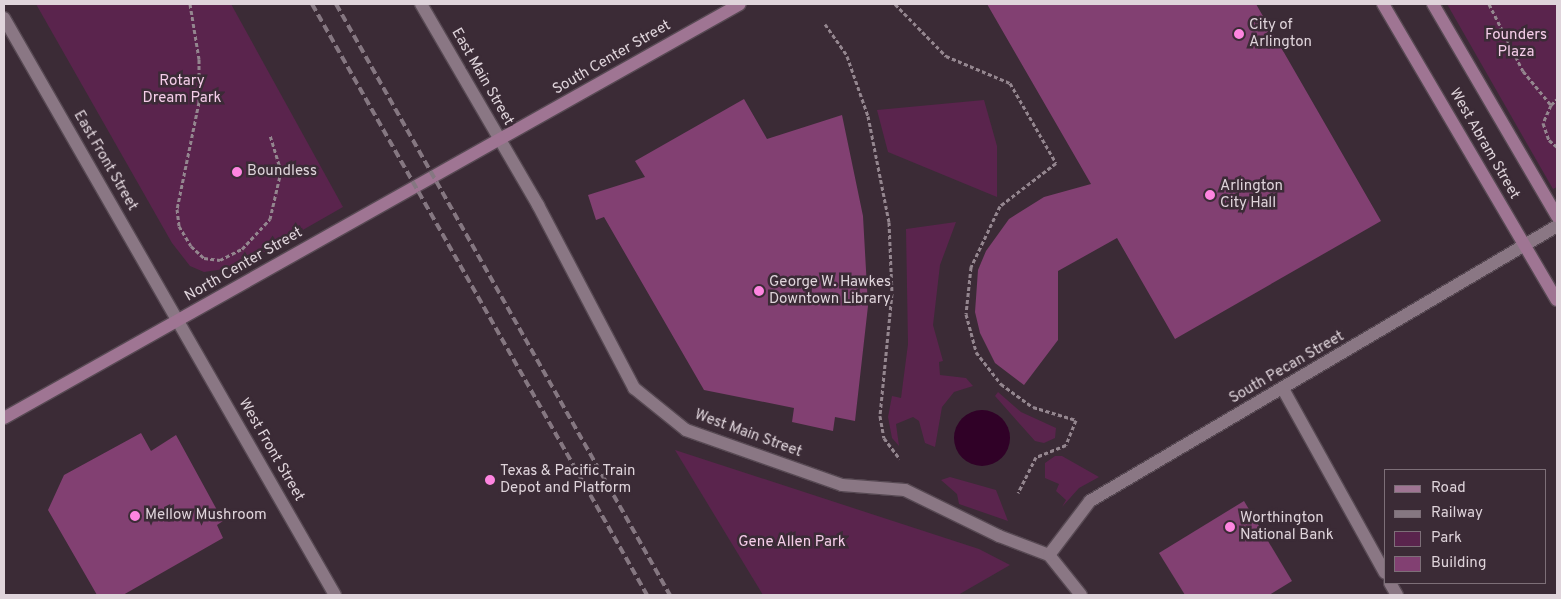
<!DOCTYPE html>
<html>
<head>
<meta charset="utf-8">
<style>
	body { margin:0 }
	#map { position:relative; width:1561px; height:599px; overflow:hidden; background:#3b2b36; font-family:Overpass,sans-serif }
	div>[style] { position:absolute }
	.green>* { inset:0; background:#5a244d }
	.water>* { inset:0; background:#300127 }
	.round { border-radius:50% }
	.building>* { inset:0; background:#824072 }
	.path>* { height:3px; margin-top:-1.5px; transform-origin:0; background:repeating-linear-gradient(90deg,#94868f 0 4px,transparent 0 6.5px) }
	.roads { filter:drop-shadow(1px 0 #574953) drop-shadow(-1px 0 #574953) drop-shadow(0 1px #574953) drop-shadow(0 -1px #574953) }
	.service>* { height:12px; margin:-6px; padding:0 6px; transform-origin:6px; border-radius:6px; background:#8a7784 }
	.minor>* { height:12px; margin:-6px; padding:0 6px; transform-origin:6px; border-radius:6px; background:#8a7784 }
	.secondary>* { height:12px; margin:-6px; padding:0 6px; transform-origin:6px; border-radius:6px; background:#9f7593 }
	.rail>* { height:4px; margin-top:-2px; transform-origin:0; background:repeating-linear-gradient(90deg,#857781 0 8px,transparent 0 12px) }
	.dots>* { width:14px; height:14px; translate:-50% -50%; box-sizing:border-box; border:2px solid #3b2b36; border-radius:50% }
	span { translate:-50% -50%; white-space:nowrap; text-align:center; line-height:1.15; -webkit-text-stroke:5px #3b2b36; paint-order:stroke }
	.poi-label { font-size:15px; color:#dfd4db }
	.left { translate:0 -50%; text-align:left }
	.park-label { font-size:15px; color:#f5cde9 }
	.street-label { font-size:15px; color:#dfd4db }
	.frame { position:absolute; inset:0; border:5px solid #dfd4db; pointer-events:none }
	.legend { position:absolute; left:1384px; top:469px; width:162px; height:115px; box-sizing:border-box; background:#3b2b36; border:1px solid #7d6f78; margin:0; padding:6px 9px; list-style:none; font-size:15px; color:#dfd4db }
	.legend li { display:flex; align-items:center; gap:10px; height:25px }
	.legend b { width:25px; border:1px solid #7d6f78 }
</style>
</head>
<body>
<div id="map">
	<div class="green">
		<i style="clip-path:polygon(36px 4px,231px 4px,343px 207px,238px 267px,204px 272px,190px 266px,172px 243px)"></i>
		<i style="clip-path:polygon(1447px 4px,1557px 4px,1557px 187px,1553px 189px)"></i>
		<i style="clip-path:polygon(984px 100px,997px 146px,997px 197px,888px 152px,877px 110px)"></i>
		<i style="clip-path:polygon(956px 222px,940px 265px,933px 325px,943px 361px,939px 362px,940px 375px,966px 378px,973px 386px,954px 392px,942px 407px,935px 447px,925px 443px,919px 421px,913px 417px,896px 424px,899px 446px,892px 438px,888px 417px,892px 396px,901px 398px,908px 344px,906px 229px)"></i>
		<i style="clip-path:polygon(998px 392px,1021px 412px,1056px 428px,1055px 438px,1044px 443px,1035px 441px,995px 396px)"></i>
		<i style="clip-path:polygon(675px 450px,979px 549px,1010px 565px,958px 595px,763px 595px)"></i>
		<i style="clip-path:polygon(1055px 456px,1062px 456px,1099px 477px,1079px 488px,1062px 507px,1066px 500px,1056px 491px,1059px 484px,1045px 478px,1045px 463px)"></i>
		<i style="clip-path:polygon(950px 477px,996px 490px,1008px 521px,959px 504px,957px 494px,941px 480px)"></i>
	</div>
	<div class="water">
		<i class="round" style="left:954px;top:410px;width:56px;height:56px"></i>
	</div>
	<div class="building">
		<i style="clip-path:polygon(987px 4px,1256px 4px,1381px 221px,1175px 339px,1117px 238px,1058px 271px,1058px 340px,1024px 385px,995px 363px,980px 333px,975px 312px,978px 270px,986px 251px,1009px 219px,1044px 197px,1091px 184px)"></i>
		<i style="clip-path:polygon(744px 99px,767px 139px,842px 115px,863px 216px,868px 306px,855px 421px,835px 417px,833px 431px,792px 422px,794px 408px,704px 390px,604px 217px,596px 220px,588px 195px,645px 177px,635px 161px)"></i>
		<i style="clip-path:polygon(141px 433px,151px 451px,176px 435px,223px 521px,217px 525px,223px 538px,123px 595px,97px 595px,48px 510px,64px 475px)"></i>
		<i style="clip-path:polygon(1244px 501px,1292px 581px,1269px 595px,1185px 595px,1159px 553px)"></i>
	</div>
	<div class="path">
		<i style="left:190px;top:4px;width:56px;rotate:80.7deg"></i>
		<i style="left:199px;top:59px;width:43px;rotate:90deg"></i>
		<i style="left:199px;top:102px;width:109px;rotate:101.6deg"></i>
		<i style="left:177px;top:209px;width:17px;rotate:83deg"></i>
		<i style="left:179px;top:226px;width:23px;rotate:59deg"></i>
		<i style="left:191px;top:246px;width:18px;rotate:43deg"></i>
		<i style="left:204px;top:258px;width:16px;rotate:7deg"></i>
		<i style="left:220px;top:260px;width:25px;rotate:-27deg"></i>
		<i style="left:242px;top:249px;width:41px;rotate:-47deg"></i>
		<i style="left:270px;top:219px;width:49px;rotate:-77.1deg"></i>
		<i style="left:281px;top:171px;width:38px;rotate:-107deg"></i>
		<i style="left:895px;top:4px;width:73px;rotate:45.6deg"></i>
		<i style="left:946px;top:56px;width:69px;rotate:22.9deg"></i>
		<i style="left:1010px;top:83px;width:92px;rotate:60.1deg"></i>
		<i style="left:1056px;top:163px;width:71px;rotate:142.5deg"></i>
		<i style="left:1000px;top:206px;width:68px;rotate:115.4deg"></i>
		<i style="left:971px;top:267px;width:47px;rotate:96.1deg"></i>
		<i style="left:966px;top:314px;width:39px;rotate:75deg"></i>
		<i style="left:976px;top:352px;width:41px;rotate:52deg"></i>
		<i style="left:1001px;top:384px;width:39px;rotate:36deg"></i>
		<i style="left:1033px;top:407px;width:45px;rotate:16.8deg"></i>
		<i style="left:1076px;top:420px;width:27px;rotate:112deg"></i>
		<i style="left:1066px;top:445px;width:32px;rotate:158deg"></i>
		<i style="left:1036px;top:457px;width:40px;rotate:116.6deg"></i>
		<i style="left:1489px;top:4px;width:75px;rotate:63.1deg"></i>
		<i style="left:1523px;top:71px;width:44px;rotate:50.5deg"></i>
		<i style="left:1551px;top:105px;width:8px;rotate:-45deg"></i>
		<i style="left:825px;top:24px;width:39px;rotate:55deg"></i>
		<i style="left:847px;top:56px;width:64px;rotate:70.7deg"></i>
		<i style="left:868px;top:116px;width:108px;rotate:78.8deg"></i>
		<i style="left:889px;top:222px;width:71px;rotate:87.6deg"></i>
		<i style="left:892px;top:293px;width:124px;rotate:95.6deg"></i>
		<i style="left:880px;top:416px;width:22px;rotate:80deg"></i>
		<i style="left:884px;top:438px;width:26px;rotate:53deg"></i>
		<i style="left:1551px;top:105px;width:20px;rotate:114deg"></i>
		<i style="left:1543px;top:123px;width:18px;rotate:71deg"></i>
		<i style="left:1549px;top:140px;width:11px;rotate:41deg"></i>
	</div>
	<div class="roads">
		<div class="service">
			<i style="left:1283px;top:389px;width:210px;rotate:61deg"></i>
			<i style="left:1390px;top:583px;width:14px;rotate:60deg"></i>
		</div>
		<div class="minor">
			<i style="left:421px;top:4px;width:233px;rotate:59.8deg"></i>
			<i style="left:538px;top:205px;width:207px;rotate:62.3deg"></i>
			<i style="left:634px;top:388px;width:67px;rotate:38.9deg"></i>
			<i style="left:686px;top:430px;width:165px;rotate:19.4deg"></i>
			<i style="left:842px;top:485px;width:63px;rotate:4.5deg"></i>
			<i style="left:905px;top:490px;width:105px;rotate:26.1deg"></i>
			<i style="left:999px;top:536px;width:53px;rotate:20.8deg"></i>
			<i style="left:1049px;top:555px;width:51px;rotate:51.3deg"></i>
			<i style="left:4px;top:18px;width:665px;rotate:60.16deg"></i>
			<i style="left:1049px;top:555px;width:68px;rotate:-52.8deg"></i>
			<i style="left:1090px;top:501px;width:542px;rotate:-30.49deg"></i>
		</div>
		<div class="secondary">
			<i style="left:1383px;top:4px;width:343px;rotate:59.6deg"></i>
			<i style="left:1433px;top:4px;width:246px;rotate:59.7deg"></i>
			<i style="left:4px;top:418px;width:844px;rotate:-29.36deg"></i>
		</div>
	</div>
	<div class="rail">
		<i style="left:312px;top:4px;width:679px;rotate:60.45deg"></i>
		<i style="left:336px;top:4px;width:679px;rotate:60.53deg"></i>
	</div>
	<div class="dots">
		<i style="left:1239px;top:34px;background:#fe85e0"></i>
		<i style="left:237px;top:172px;background:#fe85e0"></i>
		<i style="left:1210px;top:195px;background:#fe85e0"></i>
		<i style="left:759px;top:291px;background:#fe85e0"></i>
		<i style="left:490px;top:480px;background:#fe85e0"></i>
		<i style="left:135px;top:516px;background:#fe85e0"></i>
		<i style="left:1230px;top:527px;background:#fe85e0"></i>
	</div>
	<div class="poi-label">
		<span class="left" style="left:1249px;top:34px">City of<br>Arlington</span>
		<span class="left" style="left:247px;top:172px">Boundless</span>
		<span class="left" style="left:1220px;top:195px">Arlington<br>City Hall</span>
		<span class="left" style="left:769px;top:291px">George W. Hawkes<br>Downtown Library</span>
		<span class="left" style="left:500px;top:480px">Texas &amp; Pacific Train<br>Depot and Platform</span>
		<span class="left" style="left:145px;top:516px">Mellow Mushroom</span>
		<span class="left" style="left:1240px;top:527px">Worthington<br>National Bank</span>
	</div>
	<div class="park-label">
		<span style="left:1516px;top:44px">Founders<br>Plaza</span>
		<span style="left:182px;top:90px">Rotary<br>Dream Park</span>
		<span style="left:792px;top:543px">Gene Allen Park</span>
	</div>
	<div class="street-label">
		<span style="left:612px;top:58px;rotate:-30deg">South Center Street</span>
		<span style="left:482px;top:77px;rotate:60deg">East Main Street</span>
		<span style="left:1484px;top:144px;rotate:60deg">West Abram Street</span>
		<span style="left:105px;top:161px;rotate:60deg">East Front Street</span>
		<span style="left:244px;top:265px;rotate:-30deg">North Center Street</span>
		<span style="left:1287px;top:368px;rotate:-30deg">South Pecan Street</span>
		<span style="left:748px;top:434px;rotate:20deg">West Main Street</span>
		<span style="left:271px;top:450px;rotate:60deg">West Front Street</span>
	</div>
	<div class="frame"></div>
	<ul class="legend">
	<li><b style="height:6px;background:#9f7593"></b>Road</li>
	<li><b style="height:6px;background:#857781"></b>Railway</li>
	<li><b style="height:14px;background:#5a244d"></b>Park</li>
	<li><b style="height:14px;background:#824072"></b>Building</li>
	</ul>
</div>
</body>
</html>
